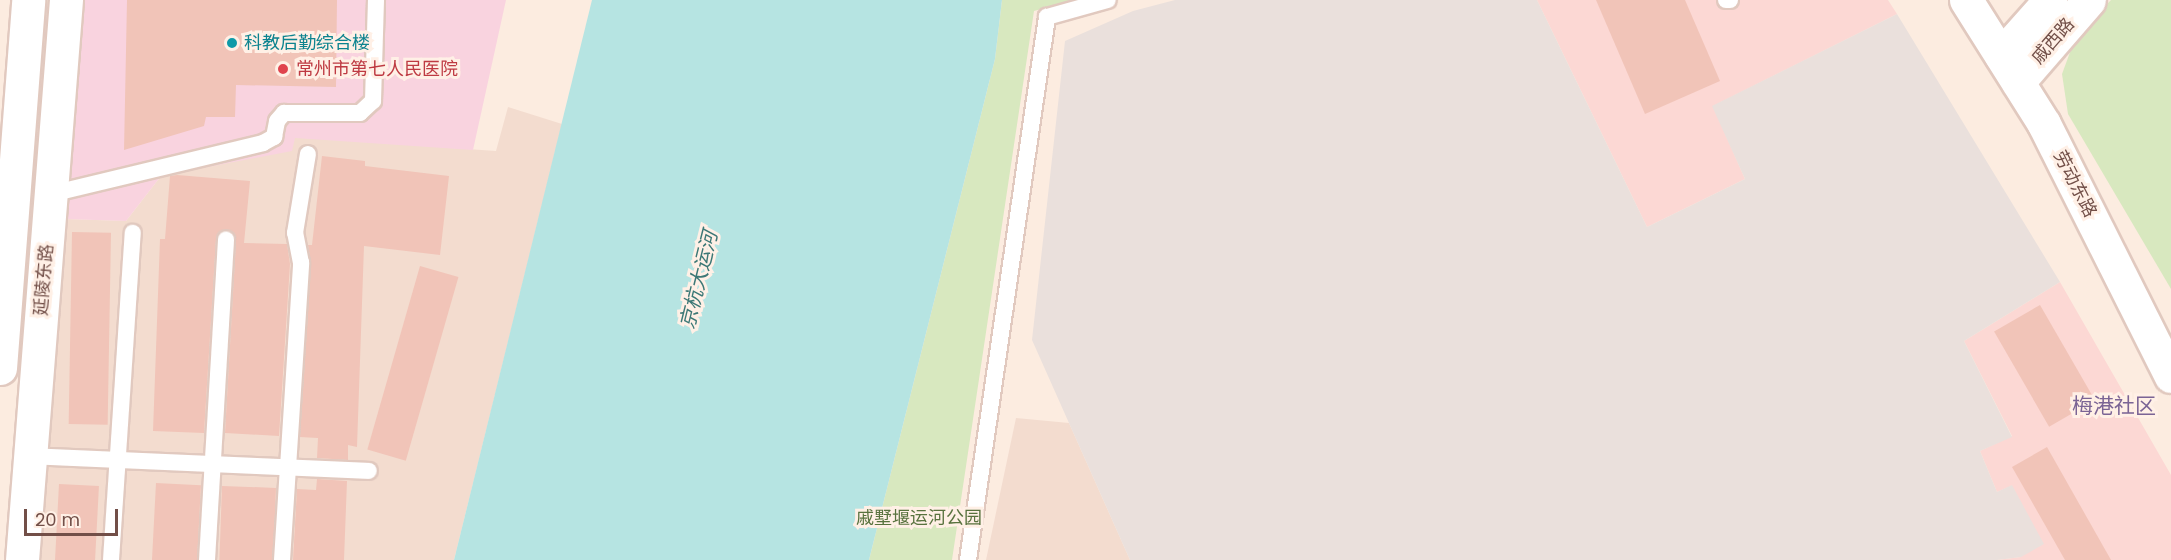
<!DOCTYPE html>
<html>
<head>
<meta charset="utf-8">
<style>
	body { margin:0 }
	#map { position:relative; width:2171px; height:560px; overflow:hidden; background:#fcece0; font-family:Poppins,"Noto Sans SC",sans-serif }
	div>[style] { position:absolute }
	.residential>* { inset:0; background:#f3dccf }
	.commercial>* { inset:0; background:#fcd8d4 }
	.industrial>* { inset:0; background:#eae0dc }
	.medical>* { inset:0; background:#f9d3df }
	.green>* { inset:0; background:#d8e8bf }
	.water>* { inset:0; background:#b6e4e2 }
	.building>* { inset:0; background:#f1c4b8; transform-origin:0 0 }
	.roads { filter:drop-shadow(2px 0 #e1c9bf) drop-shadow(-2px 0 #e1c9bf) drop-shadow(0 2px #e1c9bf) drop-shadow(0 -2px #e1c9bf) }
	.lane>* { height:16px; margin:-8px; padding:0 8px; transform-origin:8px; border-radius:8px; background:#fff }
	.secondary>* { height:33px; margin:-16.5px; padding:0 16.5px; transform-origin:16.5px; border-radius:16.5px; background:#fff }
	.dots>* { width:16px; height:16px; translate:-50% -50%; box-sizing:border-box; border:3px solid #fff0e6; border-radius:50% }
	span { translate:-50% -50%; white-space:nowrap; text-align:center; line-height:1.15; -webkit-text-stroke:6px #fff0e6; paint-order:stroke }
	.street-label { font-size:18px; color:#724f48 }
	.culture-label { font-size:18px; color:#0d838f }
	.left { translate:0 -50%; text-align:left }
	.health-label { font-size:18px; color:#be3a42 }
	.park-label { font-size:18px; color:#58723e }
	.water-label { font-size:20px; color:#3c7876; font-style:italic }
	.quarter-label { font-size:21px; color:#7b6495 }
	.scale { position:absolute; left:24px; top:509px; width:94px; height:27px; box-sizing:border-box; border:3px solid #724f48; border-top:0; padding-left:8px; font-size:18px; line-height:21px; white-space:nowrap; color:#724f48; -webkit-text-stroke:4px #fff0e6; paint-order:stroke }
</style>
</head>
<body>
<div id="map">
	<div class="residential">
		<i style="clip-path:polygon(508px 107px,562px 124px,454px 560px,38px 560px,65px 219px,126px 221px,161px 176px,295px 137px,496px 151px)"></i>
		<i style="clip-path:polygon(1016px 418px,1069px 423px,1130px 560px,986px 560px)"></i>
	</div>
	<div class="commercial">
		<i style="clip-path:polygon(1537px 0,1888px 0,1897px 14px,1713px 106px,1745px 179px,1647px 227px)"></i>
		<i style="clip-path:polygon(2060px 282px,2171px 475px,2171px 560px,1997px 560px,2021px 557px,2011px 486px,1997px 492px,1980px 451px,2012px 436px,1964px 341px)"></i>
	</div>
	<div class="industrial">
		<i style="clip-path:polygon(1175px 0,1537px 0,1647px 227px,1745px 179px,1712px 106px,1897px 14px,2060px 282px,1964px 341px,2012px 437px,1980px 451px,1997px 492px,2012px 485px,2044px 544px,2021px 557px,1997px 560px,1130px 560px,1032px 340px,1065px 41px,1133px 11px)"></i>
	</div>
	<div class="medical">
		<i style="clip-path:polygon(81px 0,506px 0,473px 150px,295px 138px,292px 151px,161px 176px,126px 221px,65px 219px)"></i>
	</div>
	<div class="green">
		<i style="clip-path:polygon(1002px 0,1073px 0,1034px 11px,952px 560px,869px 560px,995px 59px)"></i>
		<i style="clip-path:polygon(2111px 0,2171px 0,2171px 289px,2068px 114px,2062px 74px,2076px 36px)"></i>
	</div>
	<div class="water">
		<i style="clip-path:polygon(592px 0,1002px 0,995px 59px,869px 560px,454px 560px)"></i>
	</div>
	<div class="building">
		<i style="clip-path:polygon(127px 0,337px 0,336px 87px,236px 85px,235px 117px,206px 117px,204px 126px,124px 150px)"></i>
		<i style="clip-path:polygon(1596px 0,1685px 0,1720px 81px,1645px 114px)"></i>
		<i style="clip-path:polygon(322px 156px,365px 161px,365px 166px,449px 176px,440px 255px,364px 246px,357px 447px,348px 445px,348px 460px,317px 458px,318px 438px,300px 437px,311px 264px,308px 245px,312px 245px)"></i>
		<i style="clip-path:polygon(177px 175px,250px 181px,244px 243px,287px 244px,290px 264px,279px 436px,225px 433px,236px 241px,232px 232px,226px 230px,216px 239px,204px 433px,153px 431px,160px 239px,165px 239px,170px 176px)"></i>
		<i style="left:72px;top:232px;width:39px;height:192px;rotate:1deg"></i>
		<i style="left:420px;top:266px;width:40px;height:191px;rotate:16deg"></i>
		<i style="left:2040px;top:305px;width:110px;height:53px;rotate:60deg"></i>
		<i style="clip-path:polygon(2047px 447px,2111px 560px,2065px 560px,2012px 467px)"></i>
		<i style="clip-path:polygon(317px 479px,347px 481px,344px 560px,293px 560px,297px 489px,316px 490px)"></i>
		<i style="left:156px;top:483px;width:45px;height:77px;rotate:3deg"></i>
		<i style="left:59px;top:484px;width:40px;height:76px;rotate:3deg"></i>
		<i style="left:222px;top:486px;width:54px;height:74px;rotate:2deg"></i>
	</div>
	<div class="roads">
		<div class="lane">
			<i style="left:1726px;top:0;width:4px"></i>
			<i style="left:51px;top:194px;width:218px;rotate:-13.5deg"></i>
			<i style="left:263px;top:143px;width:13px;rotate:-29deg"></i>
			<i style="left:274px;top:137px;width:16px;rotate:-79deg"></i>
			<i style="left:277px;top:121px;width:11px;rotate:-49deg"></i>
			<i style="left:284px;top:113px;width:76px"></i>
			<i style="left:360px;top:113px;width:18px;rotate:-43deg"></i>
			<i style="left:373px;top:101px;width:101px;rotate:-88.3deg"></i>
			<i style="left:30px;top:456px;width:339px;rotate:2.5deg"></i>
			<i style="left:111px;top:560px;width:328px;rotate:-86.2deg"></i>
			<i style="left:207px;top:560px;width:321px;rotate:-86.6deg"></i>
			<i style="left:282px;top:560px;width:298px;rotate:-86.3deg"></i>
			<i style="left:301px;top:263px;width:31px;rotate:-101deg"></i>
			<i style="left:295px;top:233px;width:80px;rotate:-80.7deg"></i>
			<i style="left:968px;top:560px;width:549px;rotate:-81.72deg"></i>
			<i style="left:1047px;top:17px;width:63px;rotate:-15.6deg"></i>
		</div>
		<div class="secondary">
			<i style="left:1966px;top:0;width:146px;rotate:57.8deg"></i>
			<i style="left:2044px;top:124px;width:282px;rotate:63.3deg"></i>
			<i style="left:2001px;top:55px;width:74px;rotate:-48.3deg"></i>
			<i style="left:2018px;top:82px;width:108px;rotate:-49.1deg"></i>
			<i style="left:0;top:368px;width:369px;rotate:-85.6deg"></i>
			<i style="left:22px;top:560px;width:562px;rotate:-85.51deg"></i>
		</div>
	</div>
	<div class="dots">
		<i style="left:232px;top:43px;background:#0f9aa8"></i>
		<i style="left:283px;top:69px;background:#e0444e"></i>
	</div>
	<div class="street-label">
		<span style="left:2053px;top:41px;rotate:-49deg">戚西路</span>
		<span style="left:2075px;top:184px;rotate:63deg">劳动东路</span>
		<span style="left:44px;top:280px;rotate:-85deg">延陵东路</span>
	</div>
	<div class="culture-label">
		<span class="left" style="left:244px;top:43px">科教后勤综合楼</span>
	</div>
	<div class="health-label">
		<span class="left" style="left:296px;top:69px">常州市第七人民医院</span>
	</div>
	<div class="park-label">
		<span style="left:919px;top:518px">戚墅堰运河公园</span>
	</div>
	<div class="water-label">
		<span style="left:699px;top:280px;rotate:-76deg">京杭大运河</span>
	</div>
	<div class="quarter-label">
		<span style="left:2114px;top:406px">梅港社区</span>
	</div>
	<div class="scale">20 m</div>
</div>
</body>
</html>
